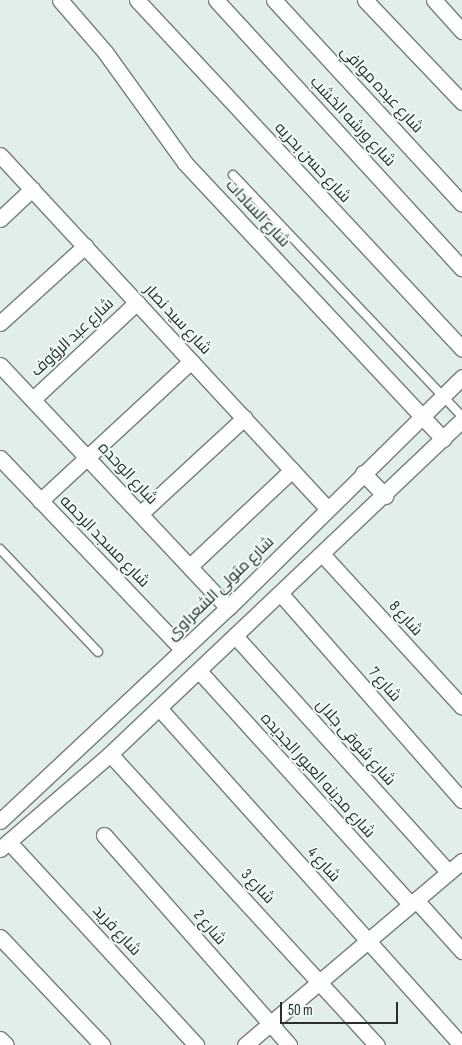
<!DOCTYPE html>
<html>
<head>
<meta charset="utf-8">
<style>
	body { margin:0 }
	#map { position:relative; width:462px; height:1045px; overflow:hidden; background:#e2eee8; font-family:"Sofia Sans Condensed",Cairo,sans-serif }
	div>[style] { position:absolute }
	.roads { filter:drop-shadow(1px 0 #747f79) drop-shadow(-1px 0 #747f79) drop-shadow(0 1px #747f79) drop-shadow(0 -1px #747f79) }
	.service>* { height:8px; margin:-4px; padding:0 4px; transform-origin:4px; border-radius:4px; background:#fff }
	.minor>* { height:15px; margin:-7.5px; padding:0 7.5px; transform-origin:7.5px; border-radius:7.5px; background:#fff }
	span { translate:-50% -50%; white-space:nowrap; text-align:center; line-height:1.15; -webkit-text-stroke:4px #effbf5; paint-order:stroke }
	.street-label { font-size:16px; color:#2a2e2c }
	.scale { position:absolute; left:280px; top:1002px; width:118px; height:22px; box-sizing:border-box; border:2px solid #2a2e2c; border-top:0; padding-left:6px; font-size:15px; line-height:18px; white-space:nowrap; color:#2a2e2c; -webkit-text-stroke:4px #effbf5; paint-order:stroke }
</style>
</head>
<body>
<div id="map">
	<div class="roads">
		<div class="service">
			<i style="left:233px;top:175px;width:332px;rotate:46.5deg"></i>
			<i style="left:0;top:549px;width:142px;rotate:46.4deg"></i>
		</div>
		<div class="minor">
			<i style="left:60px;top:0;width:69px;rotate:49.1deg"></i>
			<i style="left:105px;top:52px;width:137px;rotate:54.2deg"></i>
			<i style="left:185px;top:163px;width:378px;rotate:46.9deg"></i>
			<i style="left:137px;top:0;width:477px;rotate:47deg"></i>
			<i style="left:216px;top:0;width:364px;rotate:47.5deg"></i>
			<i style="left:274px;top:0;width:277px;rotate:47.3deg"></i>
			<i style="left:365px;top:0;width:141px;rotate:46.4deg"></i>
			<i style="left:434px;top:0;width:42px;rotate:47.9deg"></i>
			<i style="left:0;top:155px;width:481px;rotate:47.2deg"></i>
			<i style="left:0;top:219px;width:44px;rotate:-43.2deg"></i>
			<i style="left:0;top:323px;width:115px;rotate:-42.2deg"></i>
			<i style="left:0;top:365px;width:333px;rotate:46.8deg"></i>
			<i style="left:33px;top:399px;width:142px;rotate:-43deg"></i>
			<i style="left:0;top:458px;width:265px;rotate:46.4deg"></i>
			<i style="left:363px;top:473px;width:32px;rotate:46deg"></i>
			<i style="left:40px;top:501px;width:206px;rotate:-42.8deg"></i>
			<i style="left:140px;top:514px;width:142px;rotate:-42.7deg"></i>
			<i style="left:322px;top:554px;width:207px;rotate:47.5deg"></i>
			<i style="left:190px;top:566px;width:140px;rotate:-43.3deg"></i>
			<i style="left:280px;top:593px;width:276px;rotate:48.7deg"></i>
			<i style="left:236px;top:637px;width:316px;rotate:47.9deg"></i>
			<i style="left:199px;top:671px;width:314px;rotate:47.8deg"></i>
			<i style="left:159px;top:708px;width:453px;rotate:48.1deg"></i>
			<i style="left:110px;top:754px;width:395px;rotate:47.5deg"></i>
			<i style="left:0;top:821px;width:312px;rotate:-43.1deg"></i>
			<i style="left:228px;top:608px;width:329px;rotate:-44.6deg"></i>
			<i style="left:104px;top:835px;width:280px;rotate:48.6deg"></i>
			<i style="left:9px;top:842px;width:276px;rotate:47.3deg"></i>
			<i style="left:0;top:849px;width:145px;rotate:-40.8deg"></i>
			<i style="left:110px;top:754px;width:485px;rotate:-43.5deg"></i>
			<i style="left:416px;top:900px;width:69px;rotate:48deg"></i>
			<i style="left:0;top:937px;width:149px;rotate:46.6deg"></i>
			<i style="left:0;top:1039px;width:8px;rotate:45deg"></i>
			<i style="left:245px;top:1045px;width:285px;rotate:-40.3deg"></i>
		</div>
	</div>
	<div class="street-label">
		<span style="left:381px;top:90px;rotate:47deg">شارع عبده موافي</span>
		<span style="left:352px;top:122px;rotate:47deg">شارع ورشه الخشب</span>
		<span style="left:312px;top:163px;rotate:47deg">شارع حسن بحريه</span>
		<span style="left:257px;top:214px;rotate:47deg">شارع السادات</span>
		<span style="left:177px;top:320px;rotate:47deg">شارع سيد نصار</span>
		<span style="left:73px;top:338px;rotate:-43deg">شارع عبد الرؤوف</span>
		<span style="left:127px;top:474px;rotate:47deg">شارع الوحده</span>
		<span style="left:104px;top:542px;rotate:46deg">شارع مسجد الرحمه</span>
		<span style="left:221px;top:589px;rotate:-44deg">شارع متولي الشعراوى</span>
		<span style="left:405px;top:619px;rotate:48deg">شارع 8</span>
		<span style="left:384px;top:685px;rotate:49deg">شارع 7</span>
		<span style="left:355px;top:743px;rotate:48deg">شارع شوقى جلال</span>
		<span style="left:317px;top:776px;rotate:48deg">شارع مدينه العبور الجديده</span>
		<span style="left:323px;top:865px;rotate:48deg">شارع 4</span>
		<span style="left:257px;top:887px;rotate:47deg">شارع 3</span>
		<span style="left:209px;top:928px;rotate:49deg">شارع 2</span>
		<span style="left:116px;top:931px;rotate:47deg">شارع فريد</span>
	</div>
	<div class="scale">50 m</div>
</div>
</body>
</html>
